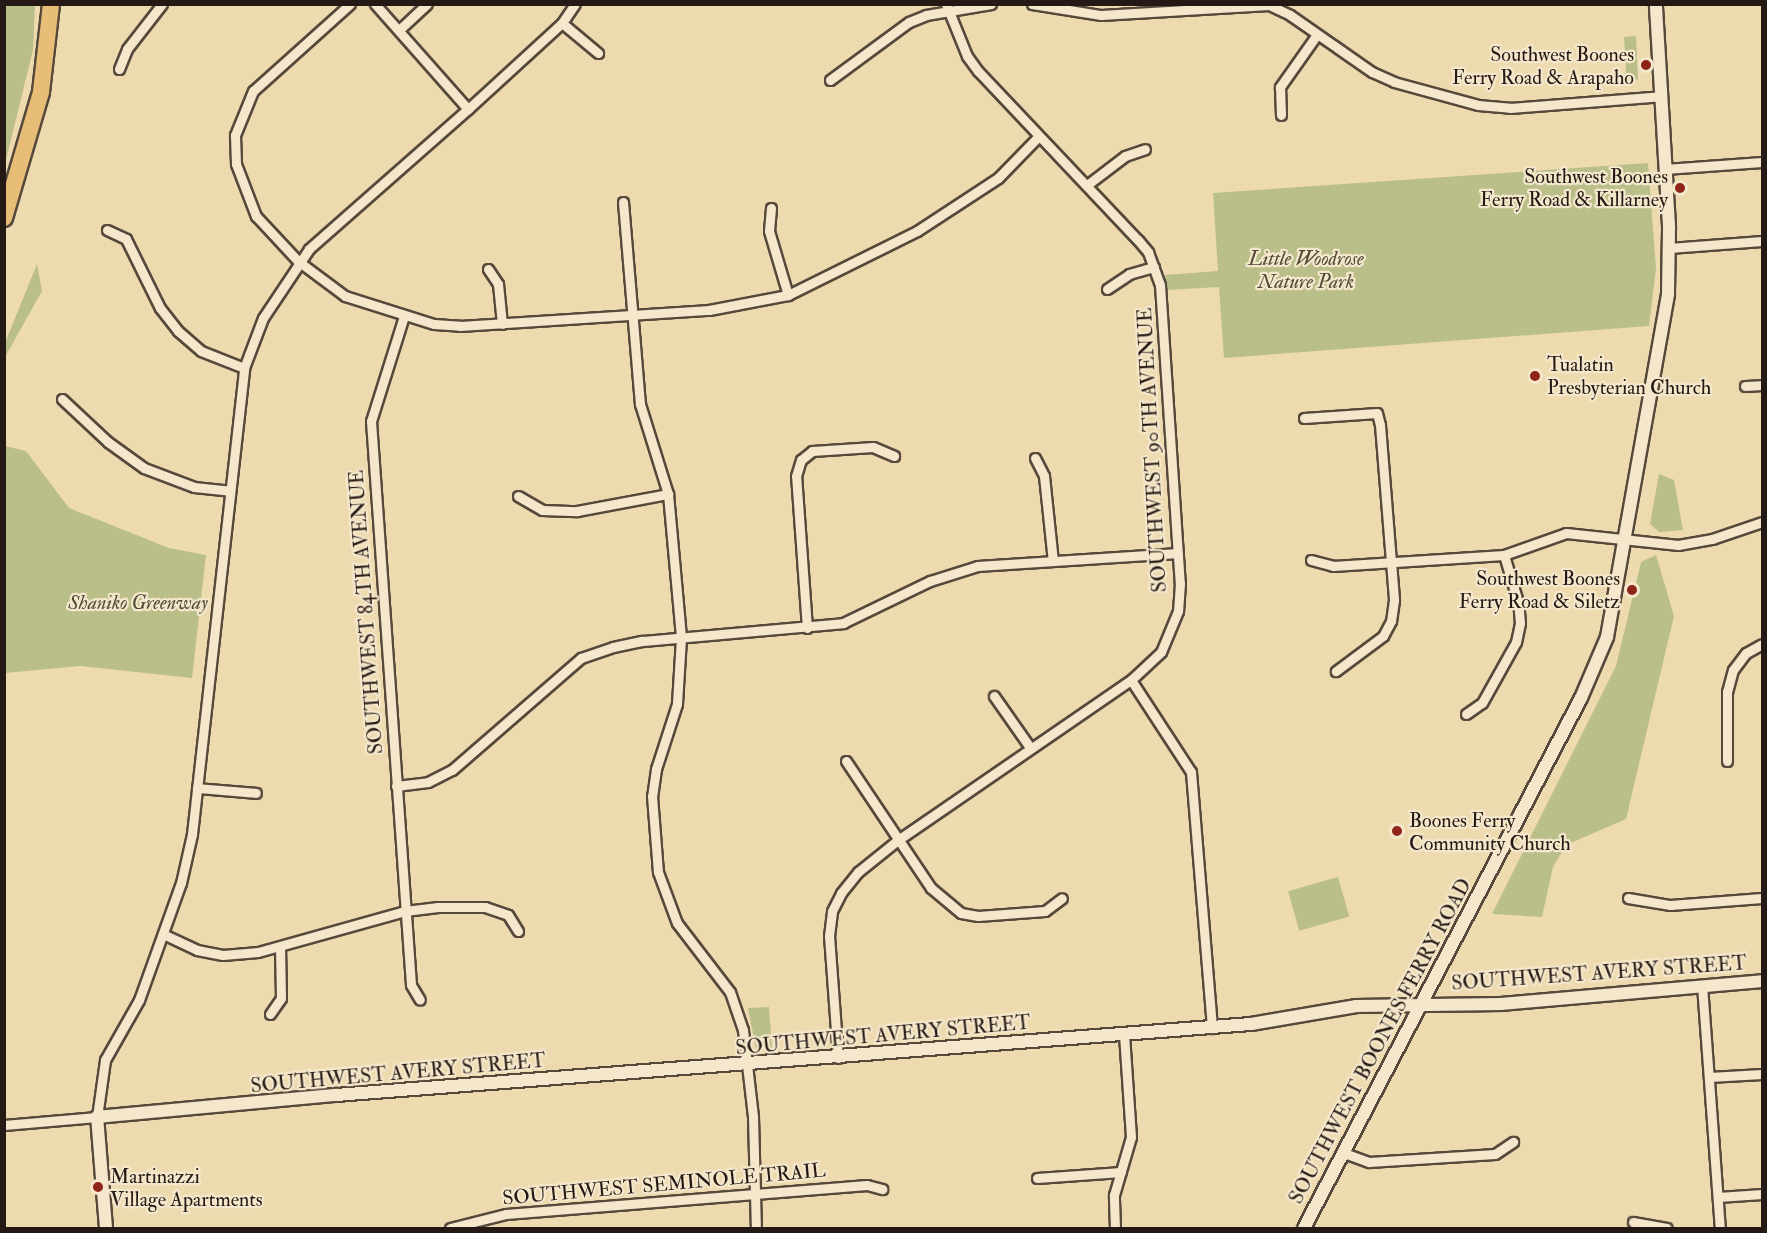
<!DOCTYPE html>
<html>
<head>
<meta charset="utf-8">
<style>
	body { margin:0 }
	#map { position:relative; width:1767px; height:1233px; overflow:hidden; background:#eedaaf; font-family:"IM FELL Double Pica",serif }
	div>[style] { position:absolute }
	.green>* { inset:0; background:#babf8a; transform-origin:0 0 }
	.roads { filter:drop-shadow(2px 0 #56493b) drop-shadow(-2px 0 #56493b) drop-shadow(0 2px #56493b) drop-shadow(0 -2px #56493b) }
	.street>* { height:9px; margin:-4.5px; padding:0 4.5px; transform-origin:4.5px; border-radius:4.5px; background:#f4e7cb }
	.secondary>* { height:12px; margin:-6px; padding:0 6px; transform-origin:6px; border-radius:6px; background:#f4e7cb }
	.highway>* { height:16px; margin:-8px; padding:0 8px; transform-origin:8px; border-radius:8px; background:#e7bd78 }
	.dots>* { width:16px; height:16px; translate:-50% -50%; box-sizing:border-box; border:3px solid #f4e7cb; border-radius:50% }
	span { translate:-50% -50%; white-space:nowrap; text-align:center; line-height:1.15; -webkit-text-stroke:4.5px #f4e7cb; paint-order:stroke }
	.poi-label { font-size:20px; color:#241914 }
	.right { translate:-100% -50%; text-align:right }
	.left { translate:0 -50%; text-align:left }
	.park-label { font-size:20px; color:#514b37; font-style:italic }
	.street-label { font-size:20px; color:#241914 }
	.frame { position:absolute; inset:0; border:6px solid #241914; pointer-events:none }
</style>
</head>
<body>
<div id="map">
	<div class="green">
		<i style="clip-path:polygon(5px 4px,35px 5px,33px 50px,5px 164px)"></i>
		<i style="clip-path:polygon(1636px 36px,1638px 79px,1627px 86px,1624px 37px)"></i>
		<i style="clip-path:polygon(1648px 163px,1656px 268px,1649px 326px,1224px 358px,1219px 287px,1168px 290px,1165px 275px,1218px 271px,1213px 193px)"></i>
		<i style="clip-path:polygon(37px 264px,42px 291px,5px 357px,5px 343px)"></i>
		<i style="clip-path:polygon(5px 446px,26px 451px,69px 508px,169px 548px,206px 555px,192px 678px,80px 666px,5px 673px)"></i>
		<i style="clip-path:polygon(1659px 474px,1674px 480px,1683px 530px,1659px 532px,1650px 524px)"></i>
		<i style="clip-path:polygon(1656px 555px,1674px 616px,1626px 819px,1566px 845px,1553px 867px,1542px 917px,1492px 914px,1616px 666px,1641px 562px)"></i>
		<i style="left:1338px;top:877px;width:41px;height:52px;rotate:74deg"></i>
		<i style="clip-path:polygon(769px 1007px,772px 1048px,756px 1049px,748px 1008px)"></i>
	</div>
	<div class="roads">
		<div class="street">
			<i style="left:350px;top:4px;width:130px;rotate:138.1deg"></i>
			<i style="left:253px;top:91px;width:48px;rotate:112.2deg"></i>
			<i style="left:235px;top:135px;width:29px;rotate:88deg"></i>
			<i style="left:236px;top:164px;width:56px;rotate:69deg"></i>
			<i style="left:256px;top:216px;width:62px;rotate:47deg"></i>
			<i style="left:298px;top:261px;width:59px;rotate:36.7deg"></i>
			<i style="left:345px;top:296px;width:93px;rotate:17.5deg"></i>
			<i style="left:434px;top:324px;width:26px;rotate:4deg"></i>
			<i style="left:460px;top:326px;width:250px;rotate:-3.7deg"></i>
			<i style="left:709px;top:310px;width:80px;rotate:-10.8deg"></i>
			<i style="left:788px;top:295px;width:144px;rotate:-26.4deg"></i>
			<i style="left:917px;top:231px;width:97px;rotate:-33.2deg"></i>
			<i style="left:998px;top:178px;width:57px;rotate:-45.7deg"></i>
			<i style="left:375px;top:4px;width:140px;rotate:48.5deg"></i>
			<i style="left:946px;top:4px;width:56px;rotate:68deg"></i>
			<i style="left:967px;top:56px;width:19px;rotate:54deg"></i>
			<i style="left:978px;top:71px;width:233px;rotate:46.6deg"></i>
			<i style="left:1138px;top:240px;width:16px;rotate:50deg"></i>
			<i style="left:1148px;top:252px;width:35px;rotate:70deg"></i>
			<i style="left:1160px;top:285px;width:299px;rotate:86.2deg"></i>
			<i style="left:1180px;top:583px;width:28px;rotate:94deg"></i>
			<i style="left:1178px;top:611px;width:44px;rotate:112.5deg"></i>
			<i style="left:1161px;top:652px;width:41px;rotate:137deg"></i>
			<i style="left:1131px;top:680px;width:110px;rotate:56.9deg"></i>
			<i style="left:1191px;top:772px;width:257px;rotate:85.3deg"></i>
			<i style="left:1032px;top:4px;width:70px;rotate:9.1deg"></i>
			<i style="left:1101px;top:15px;width:168px;rotate:-3.4deg"></i>
			<i style="left:1269px;top:5px;width:23px;rotate:25deg"></i>
			<i style="left:1290px;top:15px;width:100px;rotate:34.8deg"></i>
			<i style="left:1372px;top:72px;width:24px;rotate:24deg"></i>
			<i style="left:1394px;top:82px;width:87px;rotate:15.3deg"></i>
			<i style="left:1478px;top:105px;width:32px;rotate:5deg"></i>
			<i style="left:1510px;top:108px;width:151px;rotate:-4.5deg"></i>
			<i style="left:562px;top:23px;width:47px;rotate:39.8deg"></i>
			<i style="left:399px;top:30px;width:38px;rotate:-43deg"></i>
			<i style="left:119px;top:69px;width:22px;rotate:-68deg"></i>
			<i style="left:127px;top:49px;width:57px;rotate:-52.1deg"></i>
			<i style="left:830px;top:80px;width:98px;rotate:-36.3deg"></i>
			<i style="left:909px;top:22px;width:18px;rotate:-22deg"></i>
			<i style="left:926px;top:15px;width:66px;rotate:-9.6deg"></i>
			<i style="left:1281px;top:115px;width:28px;rotate:-92deg"></i>
			<i style="left:1280px;top:87px;width:62px;rotate:-54.8deg"></i>
			<i style="left:1665px;top:169px;width:97px;rotate:-4.1deg"></i>
			<i style="left:1087px;top:185px;width:48px;rotate:-37.3deg"></i>
			<i style="left:1125px;top:156px;width:21px;rotate:-19deg"></i>
			<i style="left:623px;top:202px;width:203px;rotate:85.2deg"></i>
			<i style="left:640px;top:404px;width:94px;rotate:72.7deg"></i>
			<i style="left:668px;top:494px;width:145px;rotate:84.8deg"></i>
			<i style="left:681px;top:638px;width:66px;rotate:93.5deg"></i>
			<i style="left:677px;top:704px;width:68px;rotate:107.9deg"></i>
			<i style="left:656px;top:769px;width:27px;rotate:98deg"></i>
			<i style="left:652px;top:796px;width:76px;rotate:85.5deg"></i>
			<i style="left:658px;top:872px;width:54px;rotate:69.6deg"></i>
			<i style="left:677px;top:923px;width:87px;rotate:52.5deg"></i>
			<i style="left:730px;top:992px;width:40px;rotate:71.1deg"></i>
			<i style="left:743px;top:1030px;width:88px;rotate:83.4deg"></i>
			<i style="left:753px;top:1117px;width:111px;rotate:88.5deg"></i>
			<i style="left:771px;top:208px;width:23px;rotate:95deg"></i>
			<i style="left:769px;top:231px;width:67px;rotate:73.5deg"></i>
			<i style="left:107px;top:230px;width:21px;rotate:25deg"></i>
			<i style="left:126px;top:239px;width:77px;rotate:63.8deg"></i>
			<i style="left:160px;top:308px;width:29px;rotate:52deg"></i>
			<i style="left:178px;top:331px;width:30px;rotate:41deg"></i>
			<i style="left:201px;top:351px;width:46px;rotate:21.6deg"></i>
			<i style="left:1669px;top:248px;width:93px;rotate:-4.3deg"></i>
			<i style="left:488px;top:269px;width:18px;rotate:56deg"></i>
			<i style="left:498px;top:284px;width:40px;rotate:84.3deg"></i>
			<i style="left:1107px;top:289px;width:27px;rotate:-34deg"></i>
			<i style="left:1129px;top:274px;width:26px;rotate:-16deg"></i>
			<i style="left:404px;top:316px;width:110px;rotate:107.4deg"></i>
			<i style="left:371px;top:421px;width:565px;rotate:85.94deg"></i>
			<i style="left:411px;top:985px;width:17px;rotate:59deg"></i>
			<i style="left:1745px;top:386px;width:17px;rotate:-3deg"></i>
			<i style="left:62px;top:399px;width:63px;rotate:43.1deg"></i>
			<i style="left:108px;top:442px;width:44px;rotate:35.8deg"></i>
			<i style="left:144px;top:468px;width:53px;rotate:20.8deg"></i>
			<i style="left:194px;top:487px;width:36px;rotate:6deg"></i>
			<i style="left:1304px;top:418px;width:73px;rotate:-3.9deg"></i>
			<i style="left:1377px;top:413px;width:12px;rotate:76deg"></i>
			<i style="left:1380px;top:425px;width:176px;rotate:85.4deg"></i>
			<i style="left:1394px;top:600px;width:21px;rotate:98deg"></i>
			<i style="left:1391px;top:621px;width:17px;rotate:118deg"></i>
			<i style="left:1383px;top:636px;width:59px;rotate:143.3deg"></i>
			<i style="left:1035px;top:458px;width:20px;rotate:63deg"></i>
			<i style="left:1044px;top:476px;width:85px;rotate:84deg"></i>
			<i style="left:518px;top:496px;width:28px;rotate:30deg"></i>
			<i style="left:542px;top:510px;width:35px;rotate:2deg"></i>
			<i style="left:577px;top:511px;width:93px;rotate:-10.6deg"></i>
			<i style="left:1311px;top:560px;width:23px;rotate:15deg"></i>
			<i style="left:1333px;top:566px;width:171px;rotate:-3.7deg"></i>
			<i style="left:1504px;top:555px;width:66px;rotate:-19.5deg"></i>
			<i style="left:1566px;top:533px;width:113px;rotate:6.1deg"></i>
			<i style="left:1678px;top:545px;width:35px;rotate:-10deg"></i>
			<i style="left:1712px;top:539px;width:53px;rotate:-18.8deg"></i>
			<i style="left:807px;top:628px;width:152px;rotate:-94.1deg"></i>
			<i style="left:796px;top:476px;width:17px;rotate:-73deg"></i>
			<i style="left:801px;top:460px;width:14px;rotate:-39deg"></i>
			<i style="left:812px;top:451px;width:61px;rotate:-3.8deg"></i>
			<i style="left:873px;top:447px;width:23px;rotate:23deg"></i>
			<i style="left:994px;top:696px;width:61px;rotate:55deg"></i>
			<i style="left:1466px;top:714px;width:19px;rotate:-35deg"></i>
			<i style="left:1482px;top:703px;width:70px;rotate:-60.9deg"></i>
			<i style="left:1516px;top:642px;width:19px;rotate:-78deg"></i>
			<i style="left:1520px;top:623px;width:21px;rotate:-95deg"></i>
			<i style="left:1518px;top:602px;width:49px;rotate:-106.6deg"></i>
			<i style="left:846px;top:761px;width:153px;rotate:56.2deg"></i>
			<i style="left:931px;top:888px;width:39px;rotate:40deg"></i>
			<i style="left:961px;top:913px;width:17px;rotate:10deg"></i>
			<i style="left:978px;top:916px;width:67px;rotate:-4.3deg"></i>
			<i style="left:1045px;top:911px;width:21px;rotate:-37deg"></i>
			<i style="left:1727px;top:761px;width:69px;rotate:-90deg"></i>
			<i style="left:1727px;top:692px;width:23px;rotate:-75deg"></i>
			<i style="left:1733px;top:670px;width:21px;rotate:-53deg"></i>
			<i style="left:1746px;top:653px;width:18px;rotate:-29deg"></i>
			<i style="left:396px;top:786px;width:32px;rotate:-7deg"></i>
			<i style="left:428px;top:782px;width:27px;rotate:-27deg"></i>
			<i style="left:452px;top:770px;width:171px;rotate:-41deg"></i>
			<i style="left:581px;top:658px;width:34px;rotate:-19deg"></i>
			<i style="left:613px;top:647px;width:30px;rotate:-12deg"></i>
			<i style="left:642px;top:641px;width:202px;rotate:-5.1deg"></i>
			<i style="left:843px;top:623px;width:97px;rotate:-25.8deg"></i>
			<i style="left:930px;top:581px;width:50px;rotate:-17.4deg"></i>
			<i style="left:978px;top:566px;width:200px;rotate:-3.7deg"></i>
			<i style="left:197px;top:788px;width:59px;rotate:4.8deg"></i>
			<i style="left:1628px;top:898px;width:43px;rotate:9.5deg"></i>
			<i style="left:1670px;top:905px;width:92px;rotate:-4.4deg"></i>
			<i style="left:163px;top:934px;width:38px;rotate:25deg"></i>
			<i style="left:197px;top:950px;width:26px;rotate:11deg"></i>
			<i style="left:223px;top:955px;width:35px;rotate:-5deg"></i>
			<i style="left:258px;top:952px;width:153px;rotate:-15.6deg"></i>
			<i style="left:405px;top:911px;width:33px;rotate:-7deg"></i>
			<i style="left:438px;top:907px;width:47px"></i>
			<i style="left:485px;top:907px;width:24px;rotate:19deg"></i>
			<i style="left:508px;top:915px;width:19px;rotate:58deg"></i>
			<i style="left:1702px;top:985px;width:244px;rotate:85.8deg"></i>
			<i style="left:270px;top:1014px;width:19px;rotate:-55deg"></i>
			<i style="left:281px;top:998px;width:51px;rotate:-91.1deg"></i>
			<i style="left:838px;top:1058px;width:122px;rotate:-94.2deg"></i>
			<i style="left:829px;top:936px;width:25px;rotate:-83deg"></i>
			<i style="left:832px;top:911px;width:20px;rotate:-63deg"></i>
			<i style="left:841px;top:893px;width:27px;rotate:-51deg"></i>
			<i style="left:858px;top:872px;width:51px;rotate:-38.7deg"></i>
			<i style="left:898px;top:840px;width:283px;rotate:-34.5deg"></i>
			<i style="left:1709px;top:1077px;width:53px;rotate:-3.2deg"></i>
			<i style="left:4px;top:1125px;width:93px;rotate:-4.9deg"></i>
			<i style="left:97px;top:1117px;width:58px;rotate:-82deg"></i>
			<i style="left:105px;top:1060px;width:69px;rotate:-60.5deg"></i>
			<i style="left:139px;top:1000px;width:124px;rotate:-70.3deg"></i>
			<i style="left:181px;top:883px;width:50px;rotate:-77.3deg"></i>
			<i style="left:192px;top:834px;width:469px;rotate:-83.6deg"></i>
			<i style="left:244px;top:368px;width:53px;rotate:-69.2deg"></i>
			<i style="left:263px;top:318px;width:83px;rotate:-56.3deg"></i>
			<i style="left:309px;top:249px;width:212px;rotate:-41.4deg"></i>
			<i style="left:468px;top:109px;width:127px;rotate:-42.5deg"></i>
			<i style="left:562px;top:23px;width:23px;rotate:-56deg"></i>
			<i style="left:1344px;top:1153px;width:27px;rotate:20deg"></i>
			<i style="left:1369px;top:1162px;width:126px;rotate:-3.6deg"></i>
			<i style="left:1495px;top:1154px;width:22px;rotate:-34deg"></i>
			<i style="left:1037px;top:1178px;width:84px;rotate:-4.1deg"></i>
			<i style="left:1718px;top:1197px;width:44px;rotate:-3.9deg"></i>
			<i style="left:1633px;top:1222px;width:34px;rotate:10deg"></i>
			<i style="left:450px;top:1228px;width:58px;rotate:-14deg"></i>
			<i style="left:506px;top:1214px;width:362px;rotate:-4.6deg"></i>
			<i style="left:867px;top:1185px;width:16px;rotate:15deg"></i>
			<i style="left:1115px;top:1228px;width:33px;rotate:-92deg"></i>
			<i style="left:1114px;top:1195px;width:60px;rotate:-73.7deg"></i>
			<i style="left:1131px;top:1137px;width:102px;rotate:-93.9deg"></i>
		</div>
		<div class="secondary">
			<i style="left:106px;top:1228px;width:111px;rotate:-94.6deg"></i>
			<i style="left:97px;top:1117px;width:240px;rotate:-5.3deg"></i>
			<i style="left:336px;top:1095px;width:918px;rotate:-4.44deg"></i>
			<i style="left:1251px;top:1024px;width:107px;rotate:-9.7deg"></i>
			<i style="left:1356px;top:1006px;width:145px;rotate:-0.8deg"></i>
			<i style="left:1501px;top:1004px;width:262px;rotate:-5deg"></i>
			<i style="left:1304px;top:1228px;width:598px;rotate:-62.41deg"></i>
			<i style="left:1581px;top:698px;width:66px;rotate:-66.9deg"></i>
			<i style="left:1607px;top:637px;width:349px;rotate:-79.9deg"></i>
			<i style="left:1668px;top:293px;width:67px;rotate:-89.1deg"></i>
			<i style="left:1669px;top:226px;width:222px;rotate:-93.4deg"></i>
		</div>
		<div class="highway">
			<i style="left:4px;top:218px;width:131px;rotate:-73.6deg"></i>
			<i style="left:41px;top:92px;width:89px;rotate:-83.5deg"></i>
		</div>
	</div>
	<div class="dots">
		<i style="left:1646px;top:65px;background:#8f2418"></i>
		<i style="left:1680px;top:188px;background:#8f2418"></i>
		<i style="left:1535px;top:376px;background:#8f2418"></i>
		<i style="left:1632px;top:590px;background:#8f2418"></i>
		<i style="left:1397px;top:831px;background:#8f2418"></i>
		<i style="left:98px;top:1187px;background:#8f2418"></i>
	</div>
	<div class="poi-label">
		<span class="right" style="left:1634px;top:66px">Southwest Boones<br>Ferry Road &amp; Arapaho</span>
		<span class="right" style="left:1668px;top:188px">Southwest Boones<br>Ferry Road &amp; Killarney</span>
		<span class="left" style="left:1547px;top:376px">Tualatin<br>Presbyterian Church</span>
		<span class="right" style="left:1620px;top:590px">Southwest Boones<br>Ferry Road &amp; Siletz</span>
		<span class="left" style="left:1409px;top:832px">Boones Ferry<br>Community Church</span>
		<span class="left" style="left:110px;top:1188px">Martinazzi<br>Village Apartments</span>
	</div>
	<div class="park-label">
		<span style="left:1306px;top:270px">Little Woodrose<br>Nature Park</span>
		<span style="left:138px;top:602px">Shaniko Greenway</span>
	</div>
	<div class="street-label">
		<span style="left:1152px;top:450px;rotate:-93deg">SOUTHWEST 90TH AVENUE</span>
		<span style="left:366px;top:612px;rotate:-94deg">SOUTHWEST 84TH AVENUE</span>
		<span style="left:1599px;top:973px;rotate:-4deg">SOUTHWEST AVERY STREET</span>
		<span style="left:883px;top:1035px;rotate:-5deg">SOUTHWEST AVERY STREET</span>
		<span style="left:1380px;top:1041px;rotate:-62deg">SOUTHWEST BOONES FERRY ROAD</span>
		<span style="left:398px;top:1073px;rotate:-5deg">SOUTHWEST AVERY STREET</span>
		<span style="left:664px;top:1184px;rotate:-5deg">SOUTHWEST SEMINOLE TRAIL</span>
	</div>
	<div class="frame"></div>
</div>
</body>
</html>
